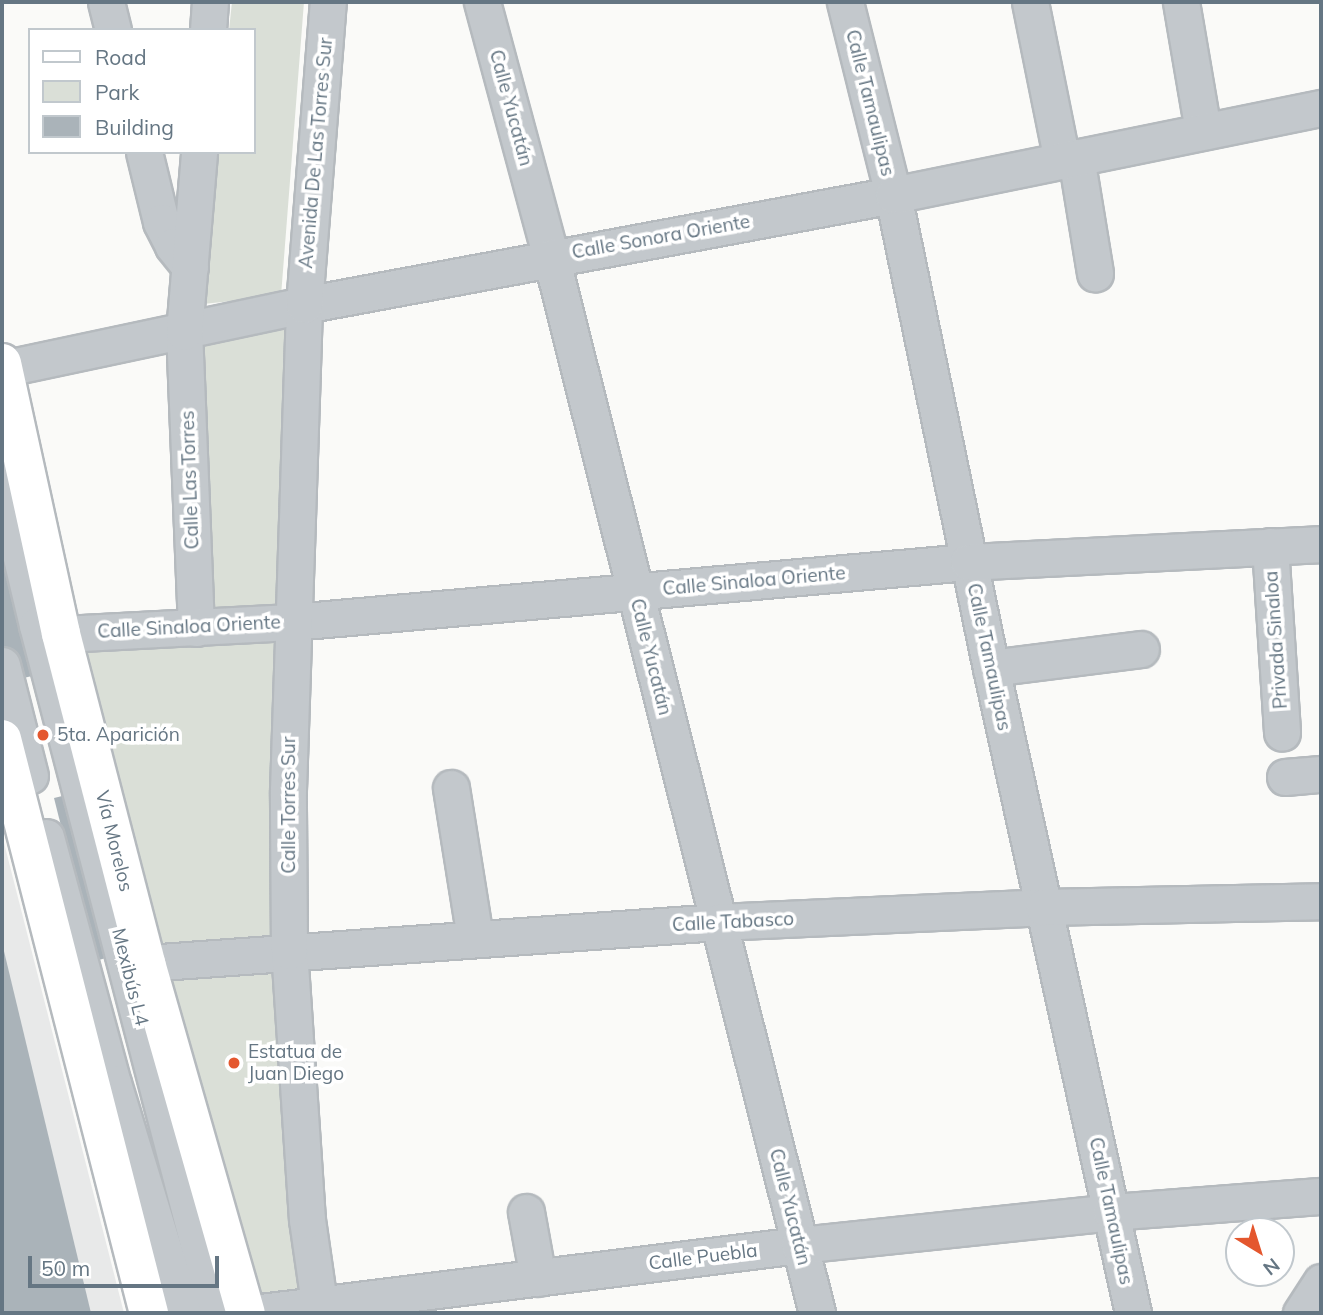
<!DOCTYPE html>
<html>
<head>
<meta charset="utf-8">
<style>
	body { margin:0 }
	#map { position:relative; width:1323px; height:1315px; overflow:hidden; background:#fafaf8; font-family:Mulish,sans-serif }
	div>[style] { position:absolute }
	.built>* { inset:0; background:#e8e9e9 }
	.green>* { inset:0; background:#dadfd7 }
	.building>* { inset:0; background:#aab3b9 }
	.roads { filter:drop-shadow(2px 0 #b5babe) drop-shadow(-2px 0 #b5babe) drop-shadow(0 2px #b5babe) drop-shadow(0 -2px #b5babe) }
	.minor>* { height:35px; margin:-17.5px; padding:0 17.5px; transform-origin:17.5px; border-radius:17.5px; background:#c3c8cc }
	.major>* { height:38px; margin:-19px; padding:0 19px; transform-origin:19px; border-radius:19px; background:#fff }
	.dots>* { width:19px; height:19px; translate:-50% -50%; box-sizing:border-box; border:4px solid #fff; border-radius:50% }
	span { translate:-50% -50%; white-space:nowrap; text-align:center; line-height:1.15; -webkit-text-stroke:7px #fff; paint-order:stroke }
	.street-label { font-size:19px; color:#657683 }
	.poi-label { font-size:19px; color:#657683 }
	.left { translate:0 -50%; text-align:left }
	.frame { position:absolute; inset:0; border:4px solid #657683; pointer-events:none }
	.legend { position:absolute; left:28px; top:28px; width:228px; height:126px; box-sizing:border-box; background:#fff; border:2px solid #c1c8cd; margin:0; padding:9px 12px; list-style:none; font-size:21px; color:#657683 }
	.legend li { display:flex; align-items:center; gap:14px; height:35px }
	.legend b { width:35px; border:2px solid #c1c8cd }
	.north { position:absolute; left:1225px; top:1217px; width:70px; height:70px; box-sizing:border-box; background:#fff; border:2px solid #c1c8cd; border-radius:50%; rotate:142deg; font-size:19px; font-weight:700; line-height:28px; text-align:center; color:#657683 }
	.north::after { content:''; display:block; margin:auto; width:24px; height:32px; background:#e4572e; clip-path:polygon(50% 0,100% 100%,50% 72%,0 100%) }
	.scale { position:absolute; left:28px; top:1256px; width:191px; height:32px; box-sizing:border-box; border:4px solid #657683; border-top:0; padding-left:9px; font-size:21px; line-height:24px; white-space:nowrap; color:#657683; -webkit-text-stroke:5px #fff; paint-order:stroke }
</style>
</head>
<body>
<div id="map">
	<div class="built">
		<i style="clip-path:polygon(2px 835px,124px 1313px,2px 1313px)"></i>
	</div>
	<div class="green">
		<i style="clip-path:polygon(232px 2px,304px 2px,281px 296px,203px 304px,217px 152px,254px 152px,254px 30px,229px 30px)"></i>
		<i style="clip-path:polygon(304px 305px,290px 680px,315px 1304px,254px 1313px,61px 634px,205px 628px,205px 318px)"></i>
	</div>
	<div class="building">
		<i style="clip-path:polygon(3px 547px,32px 676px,7px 682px,2px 657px)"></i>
		<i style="clip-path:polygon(79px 792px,106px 958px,95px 961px,54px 798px)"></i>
		<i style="clip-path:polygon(2px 947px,3px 947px,91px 1313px,2px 1313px)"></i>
	</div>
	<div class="roads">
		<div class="minor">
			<i style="left:106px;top:2px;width:29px;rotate:76deg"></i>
			<i style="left:482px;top:2px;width:264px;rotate:74.9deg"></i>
			<i style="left:551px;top:257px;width:1089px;rotate:75.86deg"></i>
			<i style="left:845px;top:2px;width:199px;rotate:76deg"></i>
			<i style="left:893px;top:195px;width:483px;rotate:78.3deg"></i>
			<i style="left:991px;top:668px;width:660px;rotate:77.58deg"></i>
			<i style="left:1030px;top:2px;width:161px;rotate:78.6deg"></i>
			<i style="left:1181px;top:2px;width:131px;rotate:80.3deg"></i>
			<i style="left:208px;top:30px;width:28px;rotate:-86deg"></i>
			<i style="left:144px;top:152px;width:72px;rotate:76.3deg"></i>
			<i style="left:161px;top:222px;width:27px;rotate:63deg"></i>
			<i style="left:173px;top:246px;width:27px;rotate:51deg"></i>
			<i style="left:1076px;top:157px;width:118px;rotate:80.7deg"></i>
			<i style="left:2px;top:369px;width:309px;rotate:-12deg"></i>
			<i style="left:304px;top:305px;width:599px;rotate:-10.58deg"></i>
			<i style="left:893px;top:195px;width:437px;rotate:-11.5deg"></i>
			<i style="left:2px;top:478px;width:151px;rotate:76.6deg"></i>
			<i style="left:37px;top:625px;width:711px;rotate:75.42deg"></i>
			<i style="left:1270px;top:546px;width:187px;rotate:86.3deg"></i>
			<i style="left:196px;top:628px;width:296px;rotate:-92.3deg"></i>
			<i style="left:184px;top:332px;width:181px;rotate:-85.2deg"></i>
			<i style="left:61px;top:634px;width:232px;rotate:-3deg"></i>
			<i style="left:293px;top:622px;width:678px;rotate:-5.08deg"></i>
			<i style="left:968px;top:562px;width:353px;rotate:-2.9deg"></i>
			<i style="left:2px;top:665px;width:114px;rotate:75.8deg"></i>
			<i style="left:991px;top:668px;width:151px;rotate:-7.2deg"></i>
			<i style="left:1285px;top:777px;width:36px;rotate:-5deg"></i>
			<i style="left:451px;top:788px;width:152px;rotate:80.9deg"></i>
			<i style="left:46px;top:837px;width:255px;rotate:74.8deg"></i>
			<i style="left:113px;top:1083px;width:240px;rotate:73.1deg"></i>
			<i style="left:146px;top:963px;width:573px;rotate:-4.1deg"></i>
			<i style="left:718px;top:922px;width:325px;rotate:-2.6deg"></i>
			<i style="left:1043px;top:907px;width:278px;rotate:-1.2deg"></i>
			<i style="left:526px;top:1212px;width:67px;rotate:79.7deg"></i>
			<i style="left:319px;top:1303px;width:84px;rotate:-98.2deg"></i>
			<i style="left:307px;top:1220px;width:270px;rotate:-93.8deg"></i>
			<i style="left:289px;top:951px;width:161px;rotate:-90.4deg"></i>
			<i style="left:288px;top:790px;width:485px;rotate:-88.1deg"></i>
			<i style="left:304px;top:305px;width:304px;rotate:-85.5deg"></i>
			<i style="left:253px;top:1313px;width:550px;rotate:-7.1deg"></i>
			<i style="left:799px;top:1245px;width:314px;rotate:-6deg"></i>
			<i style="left:1111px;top:1212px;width:211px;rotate:-4.4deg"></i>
			<i style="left:1301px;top:1313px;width:37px;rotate:-57deg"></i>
		</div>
		<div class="major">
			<i style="left:2px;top:363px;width:277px;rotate:77.7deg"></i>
			<i style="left:61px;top:634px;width:340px;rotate:75.5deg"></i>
			<i style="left:146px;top:963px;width:364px;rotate:74.1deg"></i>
			<i style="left:2px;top:739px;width:593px;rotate:75.64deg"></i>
		</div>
	</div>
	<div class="dots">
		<i style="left:43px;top:735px;background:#e4572e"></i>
		<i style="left:234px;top:1063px;background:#e4572e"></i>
	</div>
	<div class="street-label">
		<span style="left:870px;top:103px;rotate:76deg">Calle Tamaulipas</span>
		<span style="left:511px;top:108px;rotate:75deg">Calle Yucatán</span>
		<span style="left:316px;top:153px;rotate:-85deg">Avenida De Las Torres Sur</span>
		<span style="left:661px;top:237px;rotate:-10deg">Calle Sonora Oriente</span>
		<span style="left:190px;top:480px;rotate:-92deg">Calle Las Torres</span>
		<span style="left:754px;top:581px;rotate:-5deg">Calle Sinaloa Oriente</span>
		<span style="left:189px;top:627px;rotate:-3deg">Calle Sinaloa Oriente</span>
		<span style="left:1276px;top:640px;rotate:-94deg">Privada Sinaloa</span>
		<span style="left:651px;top:657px;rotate:76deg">Calle Yucatán</span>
		<span style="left:989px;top:657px;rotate:78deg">Calle Tamaulipas</span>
		<span style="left:289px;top:805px;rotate:-90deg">Calle Torres Sur</span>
		<span style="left:114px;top:841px;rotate:76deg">Vía Morelos</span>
		<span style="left:733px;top:922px;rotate:-3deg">Calle Tabasco</span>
		<span style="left:130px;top:977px;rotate:76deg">Mexibús L4</span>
		<span style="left:790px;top:1207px;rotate:76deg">Calle Yucatán</span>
		<span style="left:1111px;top:1211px;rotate:78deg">Calle Tamaulipas</span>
		<span style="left:703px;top:1257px;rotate:-7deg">Calle Puebla</span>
	</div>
	<div class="poi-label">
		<span class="left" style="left:57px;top:735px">5ta. Aparición</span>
		<span class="left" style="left:248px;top:1063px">Estatua de<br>Juan Diego</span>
	</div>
	<div class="frame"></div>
	<ul class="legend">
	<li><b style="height:9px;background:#fff"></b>Road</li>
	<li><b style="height:19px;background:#dadfd7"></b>Park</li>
	<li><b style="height:19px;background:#aab3b9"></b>Building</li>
	</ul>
	<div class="north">N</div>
	<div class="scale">50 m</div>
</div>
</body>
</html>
